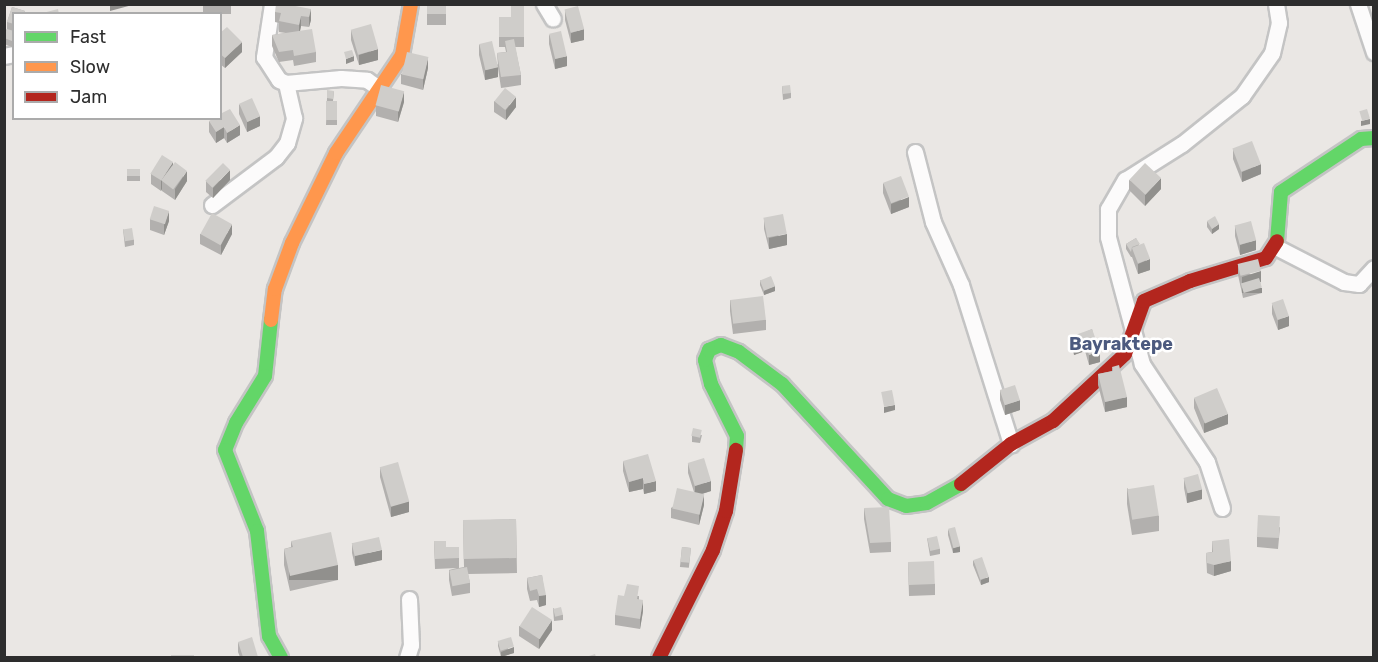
<!DOCTYPE html>
<html>
<head>
<meta charset="utf-8">
<style>
	body { margin:0 }
	#map { position:relative; width:1378px; height:662px; overflow:hidden; background:#eae7e4; font-family:Rubik,sans-serif }
	div>[style] { position:absolute }
	.roads { filter:drop-shadow(2px 0 #c4c4c4) drop-shadow(-2px 0 #c4c4c4) drop-shadow(0 2px #c4c4c4) drop-shadow(0 -2px #c4c4c4) }
	.street>* { height:15px; margin:-7.5px; padding:0 7.5px; transform-origin:7.5px; border-radius:7.5px; background:#fcfbfb }
	.fast>* { height:14px; margin:-7px; padding:0 7px; transform-origin:7px; border-radius:7px; background:#63d668 }
	.slow>* { height:14px; margin:-7px; padding:0 7px; transform-origin:7px; border-radius:7px; background:#ff974d }
	.jam>* { height:14px; margin:-7px; padding:0 7px; transform-origin:7px; border-radius:7px; background:#b3261e }
	.wall>* { inset:0; background:#b2b0ae; transform-origin:0 0 }
	.shaded-wall>* { inset:0; background:#91908d; transform-origin:0 0 }
	.building>* { inset:0; background:#cfcdca; transform-origin:0 0 }
	span { translate:-50% -50%; white-space:nowrap; text-align:center; line-height:1.15; -webkit-text-stroke:5px #fff; paint-order:stroke }
	.quarter-label { font-size:18px; color:#4c5a7f; font-weight:700 }
	.frame { position:absolute; inset:0; border:6px solid #2d2d2d; pointer-events:none }
	.legend { position:absolute; left:12px; top:12px; width:210px; height:108px; box-sizing:border-box; background:#fff; border:2px solid #ababab; margin:0; padding:8px 10px; list-style:none; font-size:18px; color:#2d2d2d }
	.legend li { display:flex; align-items:center; gap:12px; height:30px }
	.legend b { width:30px; border:2px solid #ababab }
</style>
</head>
<body>
<div id="map">
	<div class="roads">
		<div class="street">
			<i style="left:272px;top:4px;width:54px;rotate:98.6deg"></i>
			<i style="left:264px;top:57px;width:27px;rotate:57deg"></i>
			<i style="left:279px;top:80px;width:8px;rotate:23deg"></i>
			<i style="left:286px;top:83px;width:55px;rotate:-5.2deg"></i>
			<i style="left:341px;top:78px;width:26px;rotate:4deg"></i>
			<i style="left:367px;top:80px;width:16px;rotate:35deg"></i>
			<i style="left:544px;top:4px;width:17px;rotate:59deg"></i>
			<i style="left:1358px;top:4px;width:51px;rotate:71.6deg"></i>
			<i style="left:4px;top:56px;width:10px;rotate:-11deg"></i>
			<i style="left:915px;top:152px;width:72px;rotate:75.6deg"></i>
			<i style="left:933px;top:222px;width:69px;rotate:66deg"></i>
			<i style="left:961px;top:285px;width:167px;rotate:72.5deg"></i>
			<i style="left:212px;top:205px;width:80px;rotate:-36.9deg"></i>
			<i style="left:276px;top:157px;width:18px;rotate:-52deg"></i>
			<i style="left:287px;top:143px;width:26px;rotate:-74deg"></i>
			<i style="left:294px;top:118px;width:36px;rotate:-103deg"></i>
			<i style="left:1276px;top:247px;width:76px;rotate:27.2deg"></i>
			<i style="left:1344px;top:282px;width:15px;rotate:8deg"></i>
			<i style="left:1359px;top:284px;width:22px;rotate:-47deg"></i>
			<i style="left:1222px;top:508px;width:48px;rotate:-108.1deg"></i>
			<i style="left:1207px;top:462px;width:118px;rotate:-123.6deg"></i>
			<i style="left:1142px;top:364px;width:131px;rotate:-105deg"></i>
			<i style="left:1108px;top:237px;width:28px;rotate:-90deg"></i>
			<i style="left:1108px;top:209px;width:34px;rotate:-60deg"></i>
			<i style="left:1125px;top:180px;width:67px;rotate:-32.3deg"></i>
			<i style="left:1182px;top:144px;width:77px;rotate:-38.7deg"></i>
			<i style="left:1242px;top:96px;width:52px;rotate:-55.1deg"></i>
			<i style="left:1272px;top:53px;width:31px;rotate:-77deg"></i>
			<i style="left:1279px;top:23px;width:19px;rotate:-99deg"></i>
			<i style="left:407px;top:658px;width:14px;rotate:-73deg"></i>
			<i style="left:411px;top:645px;width:46px;rotate:-92.5deg"></i>
		</div>
		<div class="fast">
			<i style="left:1277px;top:241px;width:49px;rotate:-85.3deg"></i>
			<i style="left:1281px;top:192px;width:96px;rotate:-33.5deg"></i>
			<i style="left:1361px;top:139px;width:13px;rotate:-4deg"></i>
			<i style="left:271px;top:320px;width:56px;rotate:96.1deg"></i>
			<i style="left:265px;top:376px;width:55px;rotate:121.7deg"></i>
			<i style="left:236px;top:423px;width:29px;rotate:112deg"></i>
			<i style="left:225px;top:450px;width:87px;rotate:68.4deg"></i>
			<i style="left:257px;top:531px;width:106px;rotate:83.5deg"></i>
			<i style="left:269px;top:636px;width:25px;rotate:61deg"></i>
			<i style="left:736px;top:450px;width:14px;rotate:-86deg"></i>
			<i style="left:737px;top:436px;width:58px;rotate:-116.6deg"></i>
			<i style="left:711px;top:384px;width:25px;rotate:-104deg"></i>
			<i style="left:705px;top:360px;width:11px;rotate:-68deg"></i>
			<i style="left:709px;top:350px;width:13px;rotate:-23deg"></i>
			<i style="left:721px;top:345px;width:19px;rotate:21deg"></i>
			<i style="left:739px;top:352px;width:54px;rotate:36.7deg"></i>
			<i style="left:782px;top:384px;width:156px;rotate:47.3deg"></i>
			<i style="left:888px;top:499px;width:19px;rotate:21deg"></i>
			<i style="left:906px;top:506px;width:21px;rotate:-8deg"></i>
			<i style="left:927px;top:503px;width:39px;rotate:-29deg"></i>
		</div>
		<div class="slow">
			<i style="left:271px;top:320px;width:31px;rotate:-83deg"></i>
			<i style="left:275px;top:289px;width:49px;rotate:-69.7deg"></i>
			<i style="left:292px;top:243px;width:100px;rotate:-63.9deg"></i>
			<i style="left:336px;top:153px;width:118px;rotate:-56deg"></i>
			<i style="left:402px;top:55px;width:52px;rotate:-80deg"></i>
		</div>
		<div class="jam">
			<i style="left:961px;top:484px;width:64px;rotate:-38.7deg"></i>
			<i style="left:1011px;top:444px;width:48px;rotate:-28.7deg"></i>
			<i style="left:1053px;top:421px;width:98px;rotate:-42.9deg"></i>
			<i style="left:1125px;top:354px;width:56px;rotate:-70.3deg"></i>
			<i style="left:1144px;top:301px;width:50px;rotate:-23.5deg"></i>
			<i style="left:1190px;top:281px;width:79px;rotate:-16.8deg"></i>
			<i style="left:1266px;top:258px;width:20px;rotate:-57deg"></i>
			<i style="left:659px;top:658px;width:121px;rotate:-63.4deg"></i>
			<i style="left:713px;top:550px;width:41px;rotate:-71.6deg"></i>
			<i style="left:726px;top:511px;width:62px;rotate:-80.7deg"></i>
		</div>
	</div>
	<div class="wall">
		<i style="left:203px;top:4px;width:28px;height:10px"></i>
		<i style="left:427px;top:4px;width:19px;height:21px"></i>
		<i style="clip-path:polygon(524px 5px,524px 47px,515px 47px,521px 75px,521px 85px,501px 88px,498px 68px,498px 77px,485px 80px,479px 55px,479px 44px,498px 65px,497px 53px,506px 52px,505px 47px,499px 47px,499px 17px,511px 17px)"></i>
		<i style="clip-path:polygon(12px 7px,25px 11px,25px 14px,14px 14px,14px 42px,12px 47px,4px 44px,4px 34px,7px 29px,7px 22px)"></i>
		<i style="clip-path:polygon(311px 9px,311px 20px,309px 27px,301px 26px,300px 31px,316px 52px,316px 62px,294px 66px,293px 60px,279px 62px,272px 46px,272px 35px,286px 33px,279px 32px,279px 23px,275px 22px,275px 12px)"></i>
		<i style="clip-path:polygon(565px 10px,584px 40px,571px 43px,565px 20px)"></i>
		<i style="clip-path:polygon(351px 30px,378px 60px,359px 65px,351px 40px)"></i>
		<i style="clip-path:polygon(220px 33px,242px 52px,225px 68px,220px 64px)"></i>
		<i style="clip-path:polygon(549px 34px,567px 66px,555px 69px,549px 44px)"></i>
		<i style="clip-path:polygon(428px 68px,423px 90px,401px 84px,401px 74px)"></i>
		<i style="clip-path:polygon(782px 86px,791px 93px,791px 98px,783px 100px)"></i>
		<i style="clip-path:polygon(334px 91px,333px 101px,337px 101px,337px 125px,326px 125px,327px 98px)"></i>
		<i style="clip-path:polygon(494px 101px,516px 107px,506px 120px,494px 112px)"></i>
		<i style="clip-path:polygon(404px 102px,398px 122px,376px 116px,376px 105px)"></i>
		<i style="clip-path:polygon(239px 104px,260px 126px,247px 132px,239px 114px)"></i>
		<i style="clip-path:polygon(209px 121px,240px 135px,227px 143px,224px 138px,216px 143px,209px 132px)"></i>
		<i style="clip-path:polygon(1233px 149px,1261px 174px,1242px 182px,1233px 159px)"></i>
		<i style="clip-path:polygon(173px 165px,187px 181px,175px 200px,162px 191px,162px 189px,161px 191px,151px 184px,151px 174px)"></i>
		<i style="left:127px;top:169px;width:13px;height:12px"></i>
		<i style="clip-path:polygon(230px 180px,213px 198px,206px 192px,206px 181px)"></i>
		<i style="clip-path:polygon(1129px 180px,1161px 189px,1145px 206px,1129px 190px)"></i>
		<i style="clip-path:polygon(883px 183px,909px 207px,891px 214px,883px 193px)"></i>
		<i style="clip-path:polygon(150px 219px,169px 221px,164px 235px,150px 230px)"></i>
		<i style="clip-path:polygon(764px 219px,787px 245px,769px 249px,764px 229px)"></i>
		<i style="clip-path:polygon(1207px 221px,1219px 229px,1212px 234px,1207px 227px)"></i>
		<i style="clip-path:polygon(1235px 226px,1256px 250px,1240px 255px,1235px 236px)"></i>
		<i style="clip-path:polygon(123px 229px,134px 240px,134px 245px,125px 247px)"></i>
		<i style="clip-path:polygon(200px 234px,232px 234px,221px 255px,200px 244px)"></i>
		<i style="clip-path:polygon(1136px 238px,1150px 270px,1138px 274px,1132px 257px,1131px 257px,1126px 249px,1126px 244px)"></i>
		<i style="clip-path:polygon(1238px 265px,1261px 282px,1260px 282px,1262px 293px,1243px 298px,1238px 275px)"></i>
		<i style="clip-path:polygon(760px 280px,775px 291px,764px 295px,760px 285px)"></i>
		<i style="clip-path:polygon(730px 300px,766px 320px,766px 330px,733px 334px,730px 311px)"></i>
		<i style="clip-path:polygon(1272px 304px,1289px 326px,1278px 330px,1272px 314px)"></i>
		<i style="clip-path:polygon(1092px 329px,1100px 362px,1089px 365px,1085px 351px,1074px 355px,1072px 349px,1072px 339px)"></i>
		<i style="clip-path:polygon(1112px 367px,1127px 407px,1105px 412px,1098px 385px,1098px 374px,1112px 371px)"></i>
		<i style="clip-path:polygon(1000px 390px,1020px 410px,1005px 415px,1000px 400px)"></i>
		<i style="clip-path:polygon(1194px 398px,1228px 424px,1204px 433px,1194px 408px)"></i>
		<i style="clip-path:polygon(702px 435px,700px 443px,692px 442px,692px 436px)"></i>
		<i style="clip-path:polygon(623px 461px,656px 491px,644px 494px,643px 489px,629px 492px,623px 471px)"></i>
		<i style="clip-path:polygon(688px 463px,711px 491px,702px 494px,704px 505px,699px 525px,671px 518px,671px 508px,694px 492px,688px 473px)"></i>
		<i style="clip-path:polygon(380px 467px,409px 512px,391px 517px,380px 477px)"></i>
		<i style="clip-path:polygon(1184px 478px,1202px 499px,1187px 503px,1184px 488px)"></i>
		<i style="clip-path:polygon(1127px 488px,1159px 516px,1159px 531px,1132px 535px,1127px 504px)"></i>
		<i style="clip-path:polygon(864px 508px,891px 542px,891px 552px,870px 553px,864px 519px)"></i>
		<i style="clip-path:polygon(516px 519px,517px 573px,468px 574px,470px 583px,470px 593px,452px 596px,449px 580px,449px 570px,457px 568px,435px 569px,434px 541px,446px 547px,459px 547px,459px 568px,464px 567px,463px 521px)"></i>
		<i style="clip-path:polygon(1280px 527px,1278px 549px,1257px 547px,1257px 537px)"></i>
		<i style="clip-path:polygon(948px 529px,960px 552px,953px 553px,948px 535px)"></i>
		<i style="clip-path:polygon(927px 538px,940px 549px,940px 554px,930px 556px)"></i>
		<i style="clip-path:polygon(291px 541px,338px 580px,290px 591px,284px 565px,284px 549px,291px 547px)"></i>
		<i style="clip-path:polygon(1212px 541px,1231px 571px,1214px 576px,1207px 573px,1206px 553px,1212px 552px)"></i>
		<i style="clip-path:polygon(352px 543px,382px 560px,355px 566px,352px 553px)"></i>
		<i style="left:682px;top:547px;width:9px;height:20px;rotate:6deg"></i>
		<i style="clip-path:polygon(973px 560px,989px 582px,981px 585px,973px 565px)"></i>
		<i style="clip-path:polygon(908px 562px,935px 584px,935px 595px,909px 596px)"></i>
		<i style="clip-path:polygon(542px 575px,546px 605px,539px 607px,537px 600px,530px 601px,527px 589px,527px 578px)"></i>
		<i style="clip-path:polygon(624px 596px,639px 596px,639px 600px,643px 611px,640px 629px,615px 625px,615px 615px)"></i>
		<i style="clip-path:polygon(553px 608px,563px 615px,563px 620px,554px 621px)"></i>
		<i style="clip-path:polygon(519px 626px,552px 630px,539px 649px,519px 636px)"></i>
		<i style="clip-path:polygon(498px 641px,514px 653px,501px 657px,498px 646px)"></i>
		<i style="clip-path:polygon(238px 642px,258px 657px,240px 657px,238px 652px)"></i>
	</div>
	<div class="shaded-wall">
		<i style="clip-path:polygon(110px 4px,136px 4px,110px 11px)"></i>
		<i style="clip-path:polygon(311px 9px,311px 20px,309px 27px,309px 17px)"></i>
		<i style="clip-path:polygon(301px 16px,301px 26px,299px 36px,299px 25px)"></i>
		<i style="clip-path:polygon(584px 29px,584px 40px,571px 43px,571px 33px)"></i>
		<i style="clip-path:polygon(242px 42px,242px 52px,225px 68px,225px 58px)"></i>
		<i style="clip-path:polygon(378px 49px,378px 60px,359px 65px,359px 55px)"></i>
		<i style="clip-path:polygon(354px 56px,354px 61px,346px 64px,346px 59px)"></i>
		<i style="clip-path:polygon(567px 56px,567px 66px,555px 69px,555px 59px)"></i>
		<i style="clip-path:polygon(428px 57px,428px 68px,423px 90px,423px 79px)"></i>
		<i style="clip-path:polygon(498px 67px,498px 77px,485px 80px,485px 70px)"></i>
		<i style="clip-path:polygon(404px 91px,404px 102px,398px 122px,398px 112px)"></i>
		<i style="clip-path:polygon(516px 97px,516px 107px,506px 120px,506px 110px)"></i>
		<i style="clip-path:polygon(260px 116px,260px 126px,247px 132px,247px 122px)"></i>
		<i style="clip-path:polygon(1370px 119px,1370px 124px,1361px 126px,1361px 121px)"></i>
		<i style="clip-path:polygon(240px 125px,240px 135px,227px 143px,227px 133px)"></i>
		<i style="clip-path:polygon(224px 127px,224px 138px,216px 143px,216px 132px)"></i>
		<i style="clip-path:polygon(173px 162px,173px 172px,162px 181px,162px 189px,161px 191px,161px 180px)"></i>
		<i style="clip-path:polygon(1261px 164px,1261px 174px,1242px 182px,1242px 172px)"></i>
		<i style="clip-path:polygon(230px 170px,230px 180px,213px 198px,213px 188px)"></i>
		<i style="clip-path:polygon(187px 171px,187px 181px,175px 200px,175px 189px)"></i>
		<i style="clip-path:polygon(1161px 178px,1161px 189px,1145px 206px,1145px 195px)"></i>
		<i style="clip-path:polygon(909px 197px,909px 207px,891px 214px,891px 204px)"></i>
		<i style="clip-path:polygon(169px 211px,169px 221px,164px 235px,164px 224px)"></i>
		<i style="clip-path:polygon(232px 224px,232px 234px,221px 255px,221px 245px)"></i>
		<i style="clip-path:polygon(1219px 224px,1219px 229px,1212px 234px,1212px 229px)"></i>
		<i style="clip-path:polygon(787px 234px,787px 245px,769px 249px,769px 238px)"></i>
		<i style="clip-path:polygon(1256px 240px,1256px 250px,1240px 255px,1240px 245px)"></i>
		<i style="clip-path:polygon(1150px 259px,1150px 270px,1138px 274px,1138px 264px)"></i>
		<i style="clip-path:polygon(1261px 271px,1261px 282px,1242px 287px,1242px 277px)"></i>
		<i style="clip-path:polygon(775px 286px,775px 291px,764px 295px,764px 290px)"></i>
		<i style="left:1262px;top:288px;width:5px;height:20px;rotate:90deg"></i>
		<i style="clip-path:polygon(1289px 316px,1289px 326px,1278px 330px,1278px 320px)"></i>
		<i style="clip-path:polygon(1085px 341px,1085px 351px,1074px 355px,1074px 345px)"></i>
		<i style="clip-path:polygon(1100px 351px,1100px 362px,1089px 365px,1089px 355px)"></i>
		<i style="clip-path:polygon(1127px 397px,1127px 407px,1105px 412px,1105px 402px)"></i>
		<i style="clip-path:polygon(1020px 400px,1020px 410px,1005px 415px,1005px 405px)"></i>
		<i style="clip-path:polygon(895px 405px,895px 410px,884px 413px,884px 407px)"></i>
		<i style="clip-path:polygon(1228px 414px,1228px 424px,1204px 433px,1204px 423px)"></i>
		<i style="clip-path:polygon(643px 478px,643px 489px,629px 492px,629px 482px)"></i>
		<i style="clip-path:polygon(656px 481px,656px 491px,644px 494px,644px 484px)"></i>
		<i style="clip-path:polygon(711px 481px,711px 491px,695px 496px,695px 486px)"></i>
		<i style="clip-path:polygon(1202px 489px,1202px 499px,1187px 503px,1187px 493px)"></i>
		<i style="clip-path:polygon(704px 494px,704px 505px,699px 525px,699px 515px)"></i>
		<i style="clip-path:polygon(409px 501px,409px 512px,391px 517px,391px 506px)"></i>
		<i style="clip-path:polygon(960px 546px,960px 552px,953px 553px,953px 548px)"></i>
		<i style="clip-path:polygon(382px 550px,382px 560px,355px 566px,355px 556px)"></i>
		<i style="clip-path:polygon(1231px 561px,1231px 571px,1214px 576px,1214px 565px)"></i>
		<i style="left:338px;top:565px;width:15px;height:49px;rotate:90deg"></i>
		<i style="clip-path:polygon(989px 577px,989px 582px,981px 585px,981px 580px)"></i>
		<i style="clip-path:polygon(546px 595px,546px 605px,539px 607px,539px 596px)"></i>
		<i style="clip-path:polygon(643px 600px,643px 611px,640px 629px,640px 619px)"></i>
		<i style="clip-path:polygon(552px 620px,552px 630px,539px 649px,539px 639px)"></i>
		<i style="clip-path:polygon(514px 647px,514px 653px,501px 657px,501px 652px)"></i>
	</div>
	<div class="building">
		<i style="clip-path:polygon(276px 4px,285px 4px,311px 9px,309px 17px,301px 16px,299px 25px,279px 21px,281px 13px,275px 12px)"></i>
		<i style="left:427px;top:4px;width:19px;height:10px"></i>
		<i style="clip-path:polygon(511px 5px,524px 5px,524px 37px,499px 37px,499px 17px,511px 17px)"></i>
		<i style="left:578px;top:6px;width:24px;height:14px;rotate:75deg"></i>
		<i style="clip-path:polygon(12px 7px,25px 11px,24px 14px,14px 14px,14px 24px,7px 22px)"></i>
		<i style="clip-path:polygon(58px 9px,59px 14px,39px 14px)"></i>
		<i style="left:371px;top:24px;width:26px;height:21px;rotate:74deg"></i>
		<i style="clip-path:polygon(227px 27px,242px 42px,225px 58px,220px 54px,220px 33px)"></i>
		<i style="clip-path:polygon(7px 29px,14px 31px,14px 37px,12px 41px,4px 38px,4px 34px)"></i>
		<i style="clip-path:polygon(312px 29px,316px 52px,294px 56px,293px 50px,279px 52px,272px 35px)"></i>
		<i style="left:561px;top:31px;width:26px;height:12px;rotate:77deg"></i>
		<i style="clip-path:polygon(514px 39px,521px 75px,501px 77px,497px 53px,507px 52px,505px 41px)"></i>
		<i style="left:492px;top:41px;width:27px;height:13px;rotate:77deg"></i>
		<i style="clip-path:polygon(352px 50px,354px 56px,346px 59px,344px 52px)"></i>
		<i style="left:407px;top:52px;width:22px;height:23px;rotate:13deg"></i>
		<i style="left:381px;top:85px;width:24px;height:21px;rotate:15deg"></i>
		<i style="left:790px;top:85px;width:8px;height:8px;rotate:83deg"></i>
		<i style="left:505px;top:88px;width:14px;height:17px;rotate:39deg"></i>
		<i style="clip-path:polygon(327px 90px,334px 91px,333px 99px,327px 98px)"></i>
		<i style="left:252px;top:98px;width:20px;height:14px;rotate:66deg"></i>
		<i style="left:326px;top:101px;width:11px;height:19px"></i>
		<i style="clip-path:polygon(230px 109px,240px 125px,227px 133px,224px 127px,216px 132px,209px 121px,214px 118px,220px 118px,220px 114px)"></i>
		<i style="left:1367px;top:109px;width:10px;height:8px;rotate:73deg"></i>
		<i style="left:1252px;top:141px;width:25px;height:21px;rotate:69deg"></i>
		<i style="left:162px;top:155px;width:13px;height:22px;rotate:32deg"></i>
		<i style="left:175px;top:162px;width:15px;height:23px;rotate:37deg"></i>
		<i style="left:223px;top:163px;width:10px;height:25px;rotate:45deg"></i>
		<i style="left:1145px;top:163px;width:22px;height:23px;rotate:43deg"></i>
		<i style="left:127px;top:169px;width:13px;height:7px"></i>
		<i style="left:901px;top:176px;width:22px;height:19px;rotate:69deg"></i>
		<i style="left:154px;top:206px;width:16px;height:14px;rotate:18deg"></i>
		<i style="left:212px;top:213px;width:23px;height:24px;rotate:29deg"></i>
		<i style="left:783px;top:214px;width:20px;height:20px;rotate:79deg"></i>
		<i style="clip-path:polygon(1215px 216px,1219px 224px,1212px 229px,1207px 221px)"></i>
		<i style="left:1251px;top:221px;width:20px;height:17px;rotate:75deg"></i>
		<i style="left:132px;top:228px;width:12px;height:9px;rotate:81deg"></i>
		<i style="clip-path:polygon(1136px 238px,1140px 244px,1132px 247px,1131px 252px,1126px 244px)"></i>
		<i style="left:1144px;top:243px;width:17px;height:13px;rotate:69deg"></i>
		<i style="left:1258px;top:259px;width:12px;height:21px;rotate:76deg"></i>
		<i style="left:771px;top:276px;width:11px;height:12px;rotate:68deg"></i>
		<i style="left:1259px;top:278px;width:10px;height:19px;rotate:73deg"></i>
		<i style="left:763px;top:296px;width:24px;height:33px;rotate:83deg"></i>
		<i style="left:1283px;top:299px;width:18px;height:12px;rotate:71deg"></i>
		<i style="clip-path:polygon(1092px 329px,1100px 351px,1089px 355px,1085px 341px,1074px 345px,1072px 339px,1078px 334px)"></i>
		<i style="clip-path:polygon(1119px 365px,1127px 397px,1105px 402px,1098px 374px,1113px 371px,1112px 367px)"></i>
		<i style="left:1015px;top:385px;width:16px;height:16px;rotate:72deg"></i>
		<i style="left:1217px;top:388px;width:28px;height:25px;rotate:67deg"></i>
		<i style="left:892px;top:390px;width:15px;height:11px;rotate:79deg"></i>
		<i style="left:693px;top:428px;width:9px;height:8px;rotate:13deg"></i>
		<i style="clip-path:polygon(648px 454px,656px 481px,644px 484px,643px 478px,629px 482px,623px 461px)"></i>
		<i style="left:704px;top:458px;width:24px;height:17px;rotate:73deg"></i>
		<i style="left:398px;top:462px;width:41px;height:19px;rotate:74deg"></i>
		<i style="left:1198px;top:474px;width:16px;height:15px;rotate:75deg"></i>
		<i style="left:1154px;top:485px;width:31px;height:27px;rotate:81deg"></i>
		<i style="left:677px;top:488px;width:28px;height:21px;rotate:13deg"></i>
		<i style="clip-path:polygon(889px 507px,891px 542px,870px 543px,864px 508px)"></i>
		<i style="left:1258px;top:515px;width:22px;height:22px;rotate:3deg"></i>
		<i style="left:516px;top:519px;width:39px;height:53px;rotate:89deg"></i>
		<i style="left:955px;top:527px;width:20px;height:7px;rotate:75deg"></i>
		<i style="clip-path:polygon(331px 532px,338px 565px,290px 576px,284px 549px,293px 547px,291px 541px)"></i>
		<i style="left:937px;top:536px;width:13px;height:10px;rotate:77deg"></i>
		<i style="left:379px;top:537px;width:13px;height:28px;rotate:77deg"></i>
		<i style="clip-path:polygon(1229px 539px,1231px 561px,1214px 565px,1207px 563px,1206px 553px,1213px 552px,1212px 541px)"></i>
		<i style="clip-path:polygon(434px 541px,446px 541px,446px 547px,459px 547px,459px 558px,435px 559px)"></i>
		<i style="left:682px;top:547px;width:9px;height:15px;rotate:6deg"></i>
		<i style="left:982px;top:557px;width:21px;height:9px;rotate:71deg"></i>
		<i style="left:934px;top:561px;width:23px;height:26px;rotate:88deg"></i>
		<i style="left:467px;top:567px;width:16px;height:18px;rotate:79deg"></i>
		<i style="clip-path:polygon(542px 575px,546px 595px,539px 596px,537px 589px,530px 591px,527px 578px)"></i>
		<i style="clip-path:polygon(627px 584px,639px 586px,637px 599px,643px 600px,640px 619px,615px 615px,618px 595px,624px 596px)"></i>
		<i style="left:532px;top:607px;width:24px;height:23px;rotate:33deg"></i>
		<i style="left:561px;top:607px;width:8px;height:8px;rotate:76deg"></i>
		<i style="clip-path:polygon(252px 637px,258px 657px,243px 657px,238px 642px)"></i>
		<i style="left:511px;top:637px;width:10px;height:14px;rotate:73deg"></i>
		<i style="clip-path:polygon(595px 654px,596px 657px,586px 657px)"></i>
		<i style="left:171px;top:655px;width:23px;height:2px"></i>
	</div>
	<div class="quarter-label">
		<span style="left:1121px;top:344px">Bayraktepe</span>
	</div>
	<div class="frame"></div>
	<ul class="legend">
	<li><b style="height:8px;background:#63d668"></b>Fast</li>
	<li><b style="height:8px;background:#ff974d"></b>Slow</li>
	<li><b style="height:8px;background:#b3261e"></b>Jam</li>
	</ul>
</div>
</body>
</html>
